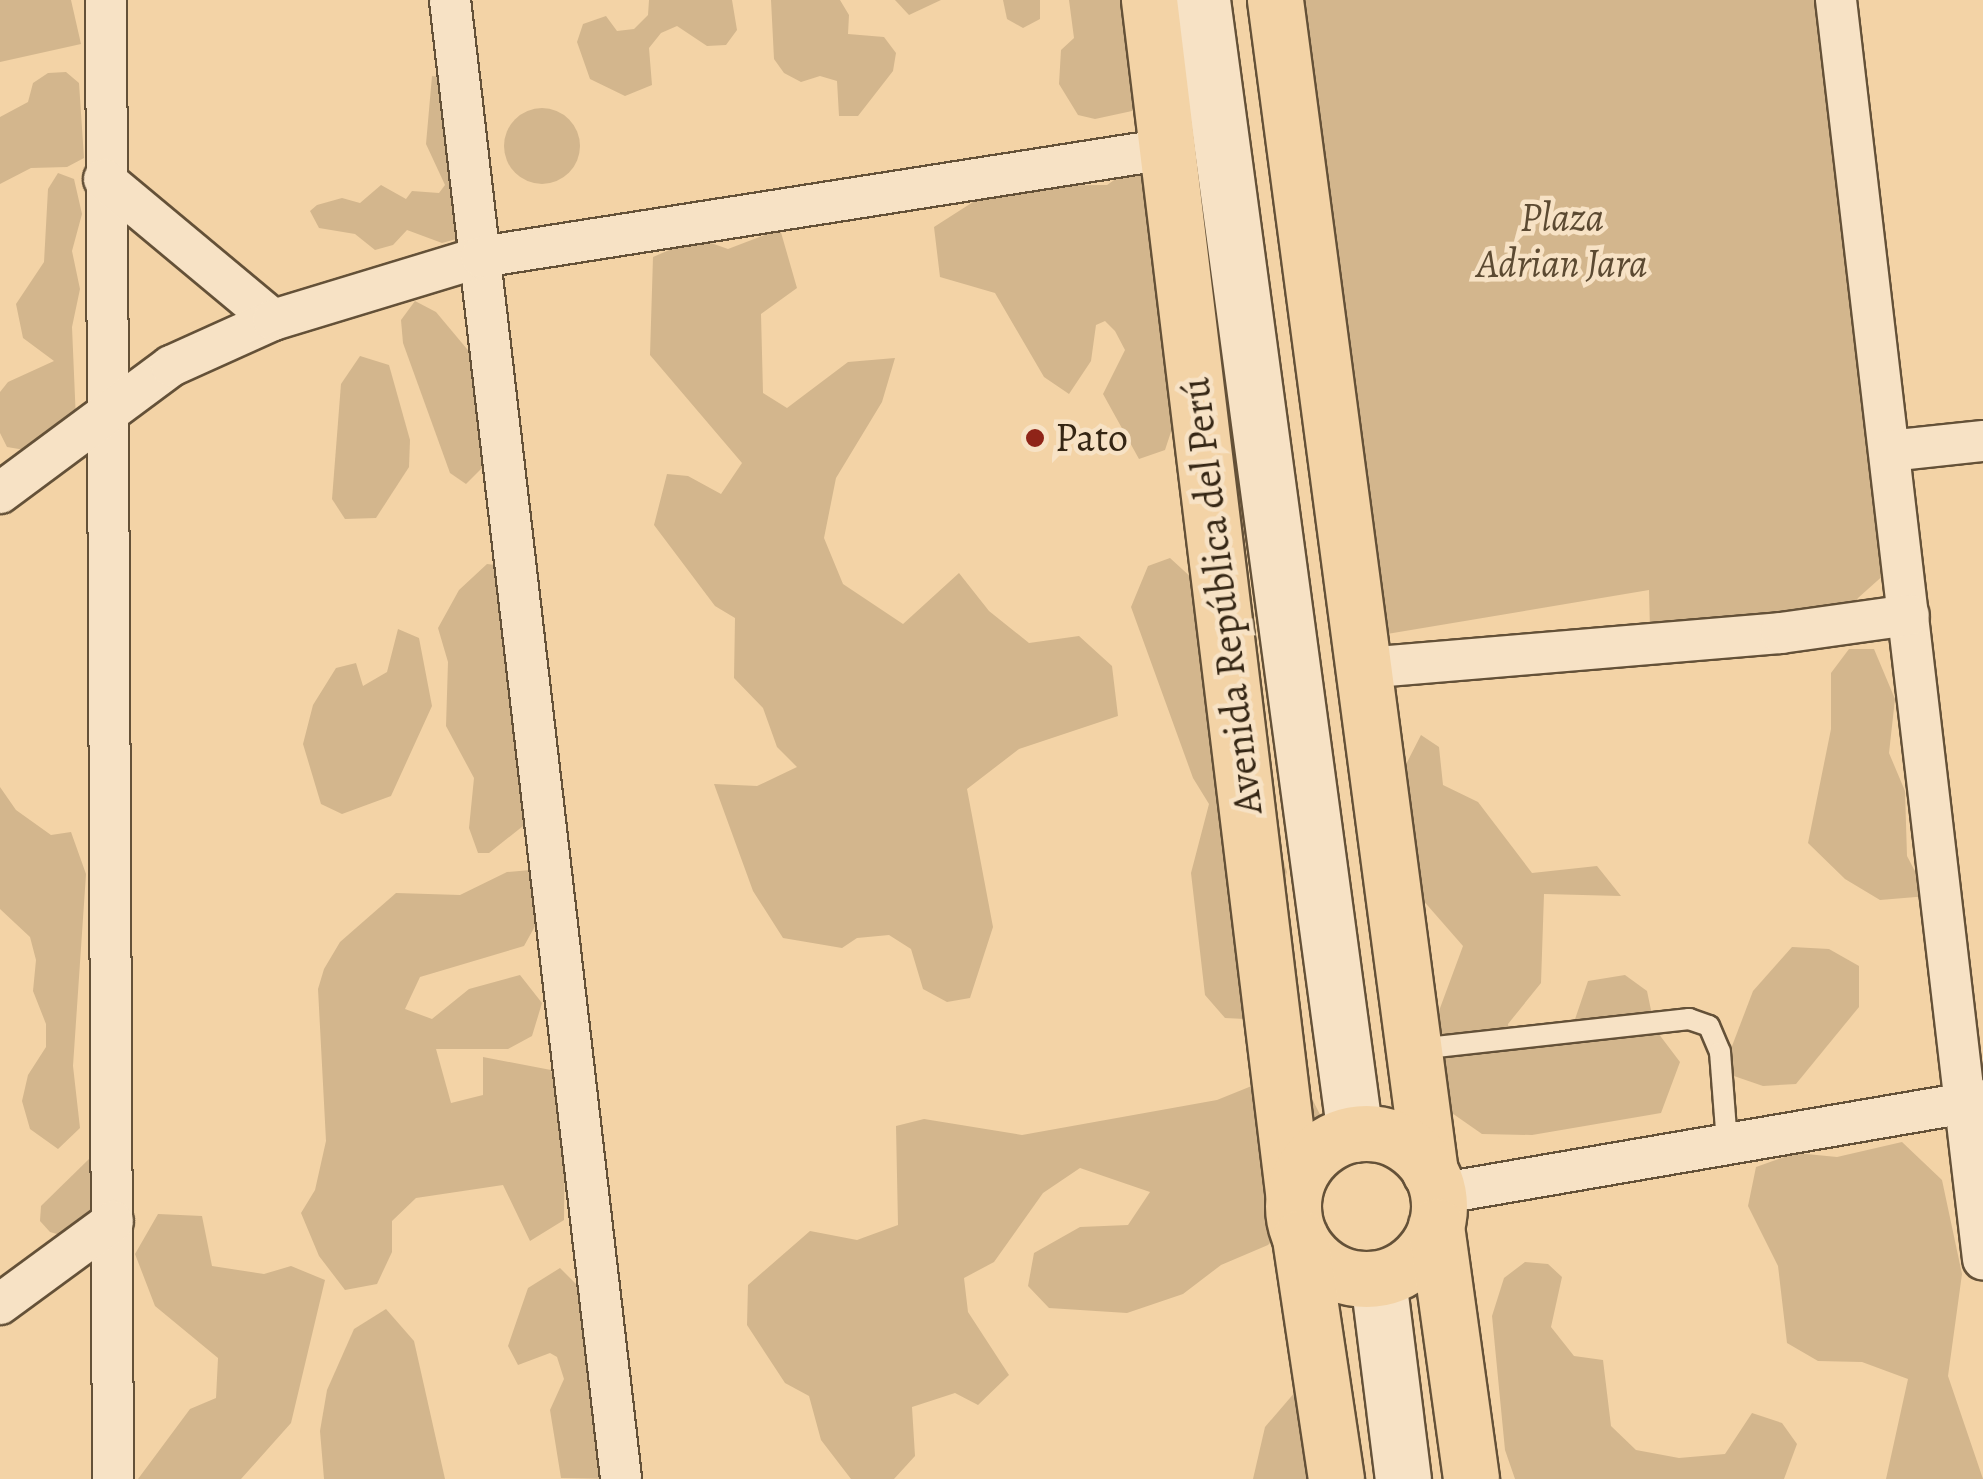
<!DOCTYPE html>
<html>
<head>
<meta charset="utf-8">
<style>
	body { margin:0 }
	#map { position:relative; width:1983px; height:1479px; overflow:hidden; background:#f3d3a6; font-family:Alegreya,serif }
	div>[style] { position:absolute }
	.green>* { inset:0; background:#d3b68d }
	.round { border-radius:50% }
	.roads { filter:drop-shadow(2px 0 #645138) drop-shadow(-2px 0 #645138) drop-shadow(0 2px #645138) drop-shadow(0 -2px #645138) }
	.lane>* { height:20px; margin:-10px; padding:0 10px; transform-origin:10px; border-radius:10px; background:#f7e2c5 }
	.street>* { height:40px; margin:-20px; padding:0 20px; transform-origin:20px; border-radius:20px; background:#f7e2c5 }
	.secondary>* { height:55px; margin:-27.5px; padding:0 27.5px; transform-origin:27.5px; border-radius:27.5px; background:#f7e2c5 }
	.highway>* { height:55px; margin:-27.5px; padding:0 27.5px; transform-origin:27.5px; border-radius:27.5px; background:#f3d3a6 }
	.highway>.ring { margin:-27.5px; padding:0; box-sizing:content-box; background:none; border:55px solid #f3d3a6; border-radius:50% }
	.dots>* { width:28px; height:28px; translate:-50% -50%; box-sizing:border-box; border:5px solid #f7e2c5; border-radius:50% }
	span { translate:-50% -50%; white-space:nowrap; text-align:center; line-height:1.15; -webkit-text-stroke:9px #f7e2c5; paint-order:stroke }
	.park-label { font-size:40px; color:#5c4a32; font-style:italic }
	.poi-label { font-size:40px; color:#352614 }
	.left { translate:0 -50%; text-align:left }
	.street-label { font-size:40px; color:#352614 }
</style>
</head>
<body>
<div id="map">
	<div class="green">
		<i style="clip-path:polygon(0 0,71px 0,81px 44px,0 62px)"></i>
		<i style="clip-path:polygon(649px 0,732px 0,737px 30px,726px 45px,707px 46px,677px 26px,661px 33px,649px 48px,652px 85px,625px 96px,590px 79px,577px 42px,583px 24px,606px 16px,617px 31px,634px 29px,648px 15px)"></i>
		<i style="clip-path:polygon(771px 0,840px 0,849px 15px,848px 34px,884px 37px,896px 53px,893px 71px,858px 116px,839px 116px,837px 81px,820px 76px,801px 82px,784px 73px,774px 59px)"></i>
		<i style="clip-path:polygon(895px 0,941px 0,909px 15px)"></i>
		<i style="clip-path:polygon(1003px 0,1040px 0,1040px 19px,1023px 28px,1007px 19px)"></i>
		<i style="clip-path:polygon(1069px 0,1139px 0,1141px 95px,1132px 111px,1095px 119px,1078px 115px,1059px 84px,1061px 50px,1074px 38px)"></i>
		<i style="clip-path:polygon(1288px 0,1827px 0,1896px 564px,1858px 598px,1847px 617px,1650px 631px,1649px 590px,1375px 636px)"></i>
		<i style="clip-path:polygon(66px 72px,79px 83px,84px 158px,67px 167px,31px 168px,0 184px,0 117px,28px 102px,33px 83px,48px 73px)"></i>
		<i style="clip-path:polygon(432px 76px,440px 77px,460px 238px,442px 243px,407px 230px,393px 245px,375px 250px,355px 234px,319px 228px,310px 211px,317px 205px,342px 198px,360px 203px,381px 185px,406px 199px,412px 191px,439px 193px,445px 185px,426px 144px)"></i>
		<i class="round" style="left:504px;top:108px;width:76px;height:76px"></i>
		<i style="clip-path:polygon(1158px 150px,1197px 183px,1208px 251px,1199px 347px,1165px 450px,1139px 459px,1103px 394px,1125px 350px,1115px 331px,1105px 321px,1096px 325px,1091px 361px,1069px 394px,1044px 377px,995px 293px,940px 277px,934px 227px,998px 186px,1107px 185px)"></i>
		<i style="clip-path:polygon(58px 173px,74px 179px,82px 214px,72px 251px,80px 289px,72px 327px,76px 421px,25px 450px,7px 447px,0 433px,0 392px,8px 382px,54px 361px,23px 338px,16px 304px,44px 262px,48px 189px)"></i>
		<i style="clip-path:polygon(780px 229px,797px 288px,761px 314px,763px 393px,787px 408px,848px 362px,895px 358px,882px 402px,836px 478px,824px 538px,843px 584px,903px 624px,959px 573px,989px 611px,1029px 643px,1079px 636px,1112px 666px,1118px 716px,1019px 749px,967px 789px,993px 927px,970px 998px,947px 1002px,923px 989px,911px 949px,889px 935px,857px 938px,842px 948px,783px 938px,753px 891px,714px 784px,757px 786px,797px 767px,777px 747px,763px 708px,734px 678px,735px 618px,715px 606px,654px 525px,667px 474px,688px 476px,721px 494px,742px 463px,650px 355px,653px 257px,697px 238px,728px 249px)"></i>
		<i style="clip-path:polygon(415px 301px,436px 312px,477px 361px,496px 454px,466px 484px,450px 473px,403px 343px,401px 320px)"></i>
		<i style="clip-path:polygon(360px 356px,389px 365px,410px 440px,409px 467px,376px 518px,345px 519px,332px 499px,341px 384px)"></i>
		<i style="clip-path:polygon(1170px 558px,1194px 580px,1287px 872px,1245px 1019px,1225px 1018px,1205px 995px,1191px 873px,1209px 804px,1193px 778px,1131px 607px,1148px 566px)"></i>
		<i style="clip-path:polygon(487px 564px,505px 566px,533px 818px,489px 853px,478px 853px,469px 828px,474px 778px,446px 726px,448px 662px,438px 628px,459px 590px)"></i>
		<i style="clip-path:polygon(398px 629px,419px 638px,432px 706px,391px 796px,342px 814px,321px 804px,303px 744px,313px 705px,336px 668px,356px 663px,363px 686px,387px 672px)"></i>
		<i style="clip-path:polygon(1849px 649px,1874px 649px,1895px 699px,1889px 753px,1905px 791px,1907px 856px,1928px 896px,1880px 900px,1845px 879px,1808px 843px,1831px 729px,1831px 673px)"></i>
		<i style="clip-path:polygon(1421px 735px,1439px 747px,1443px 785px,1478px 802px,1532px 873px,1597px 866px,1621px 896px,1544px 894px,1541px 983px,1508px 1024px,1510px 1040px,1552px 1045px,1570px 1034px,1588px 981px,1625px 975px,1647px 991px,1655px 1029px,1680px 1062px,1661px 1113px,1532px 1135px,1482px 1134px,1449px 1111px,1436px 1019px,1463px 946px,1421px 898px,1401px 774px)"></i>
		<i style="clip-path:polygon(0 787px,16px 810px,51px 835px,71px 832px,86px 874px,73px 1066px,80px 1128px,58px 1149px,30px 1129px,22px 1101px,28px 1075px,46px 1047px,46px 1024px,33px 991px,36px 960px,30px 937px,0 909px)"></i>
		<i style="clip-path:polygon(531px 870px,539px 919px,524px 946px,420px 977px,405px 1009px,432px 1019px,469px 989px,520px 975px,542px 1003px,532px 1036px,508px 1049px,436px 1049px,451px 1103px,483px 1095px,483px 1057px,551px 1070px,565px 1123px,564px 1220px,530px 1241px,503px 1185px,416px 1198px,392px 1221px,392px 1252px,377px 1284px,345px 1290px,319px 1256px,301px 1213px,315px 1190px,326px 1141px,318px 989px,324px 969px,340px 942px,396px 893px,460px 895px,507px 872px)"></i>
		<i style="clip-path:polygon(1792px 947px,1829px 949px,1859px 966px,1859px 1007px,1796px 1084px,1763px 1086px,1731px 1075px,1729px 1054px,1753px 991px)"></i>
		<i style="clip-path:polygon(1264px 1081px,1307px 1089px,1330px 1134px,1310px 1201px,1268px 1245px,1221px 1265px,1183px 1294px,1127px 1313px,1049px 1308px,1028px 1286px,1034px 1253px,1080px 1227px,1128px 1225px,1150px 1192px,1080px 1168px,1043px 1193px,994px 1262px,964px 1278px,968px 1312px,1009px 1375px,978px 1405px,955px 1393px,912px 1407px,915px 1456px,894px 1479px,851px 1479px,821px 1440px,809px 1396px,785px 1383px,747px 1325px,748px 1285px,810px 1231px,857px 1240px,898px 1225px,896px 1126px,924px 1119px,1022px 1135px,1217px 1100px)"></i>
		<i style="clip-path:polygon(1902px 1142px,1942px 1180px,1962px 1274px,1948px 1376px,1983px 1479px,1886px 1479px,1908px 1379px,1862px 1362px,1818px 1361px,1787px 1343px,1778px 1266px,1748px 1206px,1756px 1167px,1796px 1153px,1837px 1157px)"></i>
		<i style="clip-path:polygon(89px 1159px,111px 1166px,91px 1218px,74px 1239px,50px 1232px,40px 1221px,41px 1206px)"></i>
		<i style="clip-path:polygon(158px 1214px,202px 1216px,212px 1266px,264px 1274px,291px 1266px,325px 1280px,291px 1423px,241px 1479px,138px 1479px,190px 1409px,216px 1398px,218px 1358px,155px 1306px,135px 1254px)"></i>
		<i style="clip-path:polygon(1525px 1262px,1548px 1264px,1562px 1277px,1551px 1327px,1574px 1356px,1603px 1360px,1611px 1426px,1636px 1450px,1679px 1458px,1725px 1454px,1752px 1413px,1782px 1423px,1797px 1444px,1784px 1479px,1515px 1479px,1505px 1450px,1492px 1316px,1504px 1278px)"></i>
		<i style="clip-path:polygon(560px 1268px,587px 1295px,616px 1479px,561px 1478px,550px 1410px,564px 1379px,557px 1357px,550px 1353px,518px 1365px,508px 1346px,528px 1288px)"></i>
		<i style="clip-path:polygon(386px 1309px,414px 1341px,445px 1479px,324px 1479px,320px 1431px,327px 1390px,354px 1329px)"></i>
		<i style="clip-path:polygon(1296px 1391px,1342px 1479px,1253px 1479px,1265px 1427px)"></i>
	</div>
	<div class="roads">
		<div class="lane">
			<i style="left:1418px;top:1049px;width:273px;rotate:-6.3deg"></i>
			<i style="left:1689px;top:1019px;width:21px;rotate:19deg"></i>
			<i style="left:1709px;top:1026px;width:28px;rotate:67deg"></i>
			<i style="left:1720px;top:1052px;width:90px;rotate:85.6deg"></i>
		</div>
		<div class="street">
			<i style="left:106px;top:0;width:1479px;rotate:89.73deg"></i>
			<i style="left:450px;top:0;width:1489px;rotate:83.4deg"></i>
			<i style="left:1836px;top:0;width:1268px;rotate:83.34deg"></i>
			<i style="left:104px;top:179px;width:220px;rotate:39.8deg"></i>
			<i style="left:1889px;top:451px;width:95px;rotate:-6.1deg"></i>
			<i style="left:0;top:493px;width:213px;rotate:-36.6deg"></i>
			<i style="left:171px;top:366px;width:112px;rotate:-24.3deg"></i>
			<i style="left:273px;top:320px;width:217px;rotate:-16.9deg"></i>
			<i style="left:481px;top:257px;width:694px;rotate:-8.95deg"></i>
			<i style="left:1365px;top:668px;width:417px;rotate:-4.8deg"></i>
			<i style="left:1781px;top:633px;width:129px;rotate:-8deg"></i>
			<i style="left:1438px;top:1194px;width:553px;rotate:-9.79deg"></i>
			<i style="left:0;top:1304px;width:140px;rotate:-36.3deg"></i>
		</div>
		<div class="secondary">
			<i style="left:1202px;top:0;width:1144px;rotate:82.32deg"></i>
			<i style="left:1378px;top:1279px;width:202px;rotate:82.9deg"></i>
		</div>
		<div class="highway">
			<i style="left:1149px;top:0;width:1201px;rotate:83.11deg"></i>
			<i style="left:1275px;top:0;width:1182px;rotate:82.47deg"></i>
			<i class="ring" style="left:1293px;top:1133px;width:91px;height:91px"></i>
			<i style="left:1436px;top:1226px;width:255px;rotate:82.1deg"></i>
			<i style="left:1300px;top:1238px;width:244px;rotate:81.5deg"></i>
		</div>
	</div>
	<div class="dots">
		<i style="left:1035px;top:438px;background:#8f2418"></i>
	</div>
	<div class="park-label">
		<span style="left:1562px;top:241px">Plaza<br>Adrian Jara</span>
	</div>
	<div class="poi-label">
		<span class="left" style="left:1055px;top:438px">Pato</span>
	</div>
	<div class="street-label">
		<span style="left:1222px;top:596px;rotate:-97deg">Avenida República del Perú</span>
	</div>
</div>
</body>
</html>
